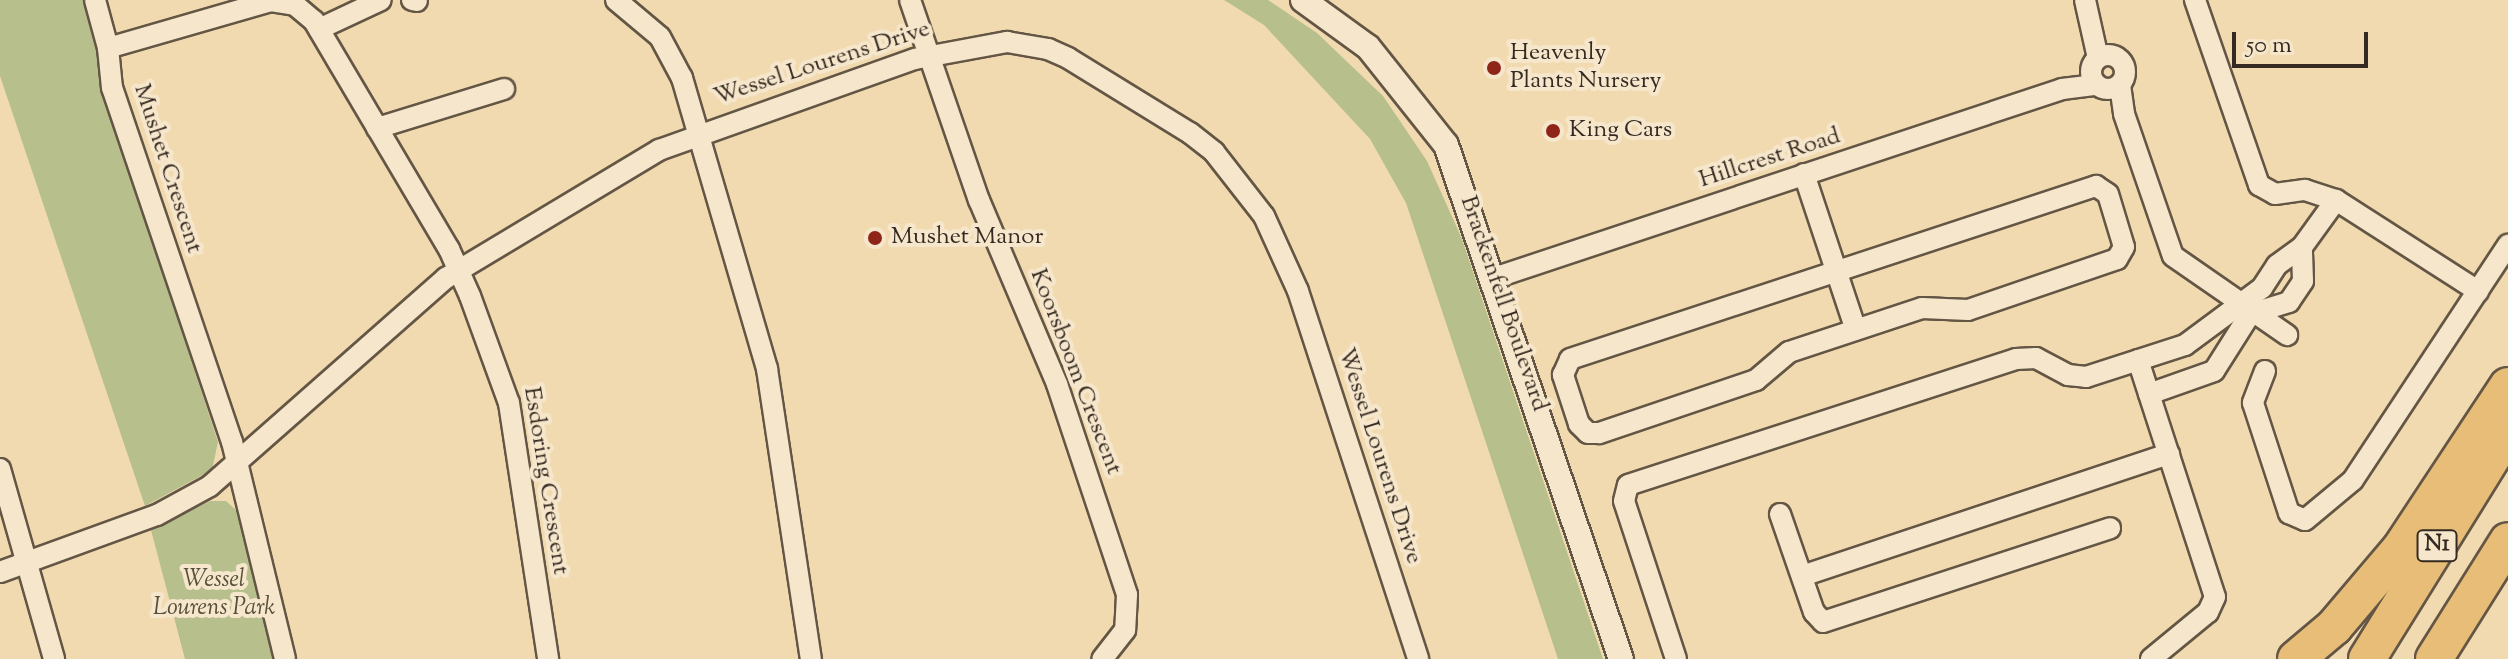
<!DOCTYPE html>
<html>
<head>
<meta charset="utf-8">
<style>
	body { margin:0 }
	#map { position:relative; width:2508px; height:659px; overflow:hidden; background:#f1dab0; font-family:"Sorts Mill Goudy",serif }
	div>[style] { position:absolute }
	.green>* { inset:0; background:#b7c08d }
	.roads { filter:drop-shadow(2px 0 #645645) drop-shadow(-2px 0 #645645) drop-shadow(0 2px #645645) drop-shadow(0 -2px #645645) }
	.minor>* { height:20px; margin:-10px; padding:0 10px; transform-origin:10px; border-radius:10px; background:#f6e7cc }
	.minor>.ring { margin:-10px; padding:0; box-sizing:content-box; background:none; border:20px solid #f6e7cc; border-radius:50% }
	.tertiary>* { height:24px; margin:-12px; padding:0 12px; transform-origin:12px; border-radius:12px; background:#f6e7cc }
	.motorway>* { height:36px; margin:-18px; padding:0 18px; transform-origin:18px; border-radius:18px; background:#e8bd78 }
	.dots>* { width:22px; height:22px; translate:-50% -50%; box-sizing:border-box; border:4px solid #f6e7cc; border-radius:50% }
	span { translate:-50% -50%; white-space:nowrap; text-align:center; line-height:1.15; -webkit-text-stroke:8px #f6e7cc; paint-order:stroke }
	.shield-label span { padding:2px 6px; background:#f6e7cc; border:2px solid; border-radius:6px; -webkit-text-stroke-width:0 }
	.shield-label { font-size:22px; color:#352a21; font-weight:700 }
	.poi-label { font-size:24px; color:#352a21 }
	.left { translate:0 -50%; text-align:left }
	.street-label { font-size:24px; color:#352a21 }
	.park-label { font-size:24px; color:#56503c; font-style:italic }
	.scale { position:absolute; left:2232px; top:32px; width:136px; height:36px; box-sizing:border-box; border:4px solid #352a21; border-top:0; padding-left:10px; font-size:24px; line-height:28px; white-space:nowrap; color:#352a21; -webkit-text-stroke:6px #f6e7cc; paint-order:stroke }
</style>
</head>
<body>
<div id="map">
	<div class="green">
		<i style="clip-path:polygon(0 0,84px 0,101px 60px,102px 89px,218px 442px,212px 470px,145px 506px,0 76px)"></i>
		<i style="clip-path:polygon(1224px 0,1268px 0,1317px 33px,1383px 96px,1427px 161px,1462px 239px,1603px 659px,1558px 659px,1406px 203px,1370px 139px,1264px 25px)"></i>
		<i style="clip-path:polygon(210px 501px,226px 501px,238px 512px,276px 659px,185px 659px,151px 530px)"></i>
	</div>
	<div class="roads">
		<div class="minor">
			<i style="left:95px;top:0;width:50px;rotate:74.8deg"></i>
			<i style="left:412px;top:0;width:5px;rotate:11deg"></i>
			<i style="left:616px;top:0;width:57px;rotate:40.1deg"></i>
			<i style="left:660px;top:37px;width:47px;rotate:61.8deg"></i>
			<i style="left:682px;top:78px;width:303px;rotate:73.7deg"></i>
			<i style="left:767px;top:369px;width:293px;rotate:81.4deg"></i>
			<i style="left:910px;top:0;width:212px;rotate:71deg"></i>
			<i style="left:979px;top:200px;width:200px;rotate:67deg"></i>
			<i style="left:1057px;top:384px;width:222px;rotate:71.6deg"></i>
			<i style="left:1127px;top:595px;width:35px;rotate:93deg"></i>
			<i style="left:1125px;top:630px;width:37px;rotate:128deg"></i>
			<i style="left:2085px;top:0;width:59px;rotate:77.4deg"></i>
			<i style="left:2195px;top:0;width:196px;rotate:70.9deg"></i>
			<i style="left:2259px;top:185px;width:18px;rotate:29deg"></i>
			<i style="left:2275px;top:194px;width:30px;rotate:-8deg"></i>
			<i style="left:2305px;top:190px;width:33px;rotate:18deg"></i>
			<i style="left:2336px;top:200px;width:169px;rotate:32.7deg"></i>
			<i style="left:319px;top:29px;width:68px;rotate:-25.1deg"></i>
			<i class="ring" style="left:2091px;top:55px;width:14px;height:14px"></i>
			<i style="left:2120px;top:85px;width:29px;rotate:82deg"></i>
			<i style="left:2124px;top:114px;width:150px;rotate:71deg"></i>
			<i style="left:2173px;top:256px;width:139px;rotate:34.7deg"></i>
			<i style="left:377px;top:128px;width:133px;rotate:-17.1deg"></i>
			<i style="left:1804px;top:174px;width:164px;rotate:71.6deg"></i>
			<i style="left:2096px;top:186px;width:14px;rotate:34deg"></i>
			<i style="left:2108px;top:194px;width:55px;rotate:73.2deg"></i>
			<i style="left:2124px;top:247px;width:14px;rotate:120deg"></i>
			<i style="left:2117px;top:259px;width:157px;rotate:161.1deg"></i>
			<i style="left:1968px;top:310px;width:46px;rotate:-177.5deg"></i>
			<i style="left:1922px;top:308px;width:140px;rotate:161.7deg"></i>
			<i style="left:1789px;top:352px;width:43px;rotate:139.7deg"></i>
			<i style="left:1756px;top:380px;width:166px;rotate:161.3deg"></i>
			<i style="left:1599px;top:433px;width:11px;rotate:180deg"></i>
			<i style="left:1588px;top:433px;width:13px;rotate:-135deg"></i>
			<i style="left:1579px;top:424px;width:52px;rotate:-108.1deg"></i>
			<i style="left:1563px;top:375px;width:17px;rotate:-66deg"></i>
			<i style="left:1570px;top:359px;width:554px;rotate:-18.21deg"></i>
			<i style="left:1494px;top:278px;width:599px;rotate:-18.4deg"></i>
			<i style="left:2062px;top:89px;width:34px;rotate:-7deg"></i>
			<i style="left:2138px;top:360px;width:249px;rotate:72deg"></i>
			<i style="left:2215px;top:597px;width:17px;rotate:115deg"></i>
			<i style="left:2208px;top:612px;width:74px;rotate:140.5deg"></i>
			<i style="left:2265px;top:371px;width:34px;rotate:111deg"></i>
			<i style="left:2253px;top:403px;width:116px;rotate:71.9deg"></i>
			<i style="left:2289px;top:513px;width:17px;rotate:24deg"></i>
			<i style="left:2305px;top:520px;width:62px;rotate:-39.8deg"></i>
			<i style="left:2353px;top:480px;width:282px;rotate:-56.6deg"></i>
			<i style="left:2149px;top:394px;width:69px;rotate:-19.5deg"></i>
			<i style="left:2214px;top:371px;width:67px;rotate:-57.7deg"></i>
			<i style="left:2250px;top:314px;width:41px;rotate:-17.1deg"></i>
			<i style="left:2289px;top:302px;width:25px;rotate:-56deg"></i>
			<i style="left:2303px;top:281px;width:34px;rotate:-92deg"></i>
			<i style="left:0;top:469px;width:198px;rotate:74.1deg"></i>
			<i style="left:1780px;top:514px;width:104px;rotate:70.9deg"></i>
			<i style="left:1814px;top:612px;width:13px;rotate:48deg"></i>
			<i style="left:1823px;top:622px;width:302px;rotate:-18.1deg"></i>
			<i style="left:0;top:572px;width:167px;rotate:-20deg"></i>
			<i style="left:157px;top:515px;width:60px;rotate:-28.7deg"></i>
			<i style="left:210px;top:486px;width:315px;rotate:-41.4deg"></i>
			<i style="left:446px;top:278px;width:249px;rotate:-31deg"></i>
			<i style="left:659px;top:150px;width:272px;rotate:-19.6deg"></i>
			<i style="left:915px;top:59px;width:94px;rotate:-10.5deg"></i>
			<i style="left:1007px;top:42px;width:42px;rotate:9.7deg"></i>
			<i style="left:1048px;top:49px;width:22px;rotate:24deg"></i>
			<i style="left:1068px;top:58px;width:143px;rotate:31.6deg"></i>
			<i style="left:1190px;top:133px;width:31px;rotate:38deg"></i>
			<i style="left:1214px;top:152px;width:81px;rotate:52deg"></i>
			<i style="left:1264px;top:216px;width:82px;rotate:65.6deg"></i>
			<i style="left:1298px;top:291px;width:387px;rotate:71.9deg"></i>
			<i style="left:1802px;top:576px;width:387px;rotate:-18.4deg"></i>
			<i style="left:285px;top:659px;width:223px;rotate:-103.7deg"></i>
			<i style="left:232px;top:442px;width:374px;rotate:-108.7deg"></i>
			<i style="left:112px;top:88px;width:40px;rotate:-95.7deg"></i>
			<i style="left:108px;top:48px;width:170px;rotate:-16.1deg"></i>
			<i style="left:271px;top:1px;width:24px;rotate:9deg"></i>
			<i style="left:295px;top:5px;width:25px;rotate:40deg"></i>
			<i style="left:314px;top:21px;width:265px;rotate:59.4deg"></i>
			<i style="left:449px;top:249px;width:51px;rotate:65.9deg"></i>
			<i style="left:470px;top:296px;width:114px;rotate:70deg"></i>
			<i style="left:509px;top:403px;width:259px;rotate:81.3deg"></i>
			<i style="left:1676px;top:659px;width:166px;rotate:-108.2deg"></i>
			<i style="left:1624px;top:501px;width:16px;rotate:-76deg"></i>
			<i style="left:1628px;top:485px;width:408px;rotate:-18deg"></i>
			<i style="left:2016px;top:359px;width:20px;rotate:-3deg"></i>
			<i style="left:2036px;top:358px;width:36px;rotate:28deg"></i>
			<i style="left:2068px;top:375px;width:18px;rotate:6deg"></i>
			<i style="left:2086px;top:377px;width:104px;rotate:-17.9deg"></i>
			<i style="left:2185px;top:345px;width:96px;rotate:-36.5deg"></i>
			<i style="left:2262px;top:288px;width:27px;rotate:-57deg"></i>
			<i style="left:2277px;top:265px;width:31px;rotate:-36deg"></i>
			<i style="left:2302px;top:247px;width:58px;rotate:-54.1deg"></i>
		</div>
		<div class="tertiary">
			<i style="left:1303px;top:0;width:80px;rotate:35.9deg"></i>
			<i style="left:1368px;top:47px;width:125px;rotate:51.5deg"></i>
			<i style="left:1446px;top:145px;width:543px;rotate:71.2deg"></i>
		</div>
		<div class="motorway">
			<i style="left:2296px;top:659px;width:50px;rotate:-40.1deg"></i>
			<i style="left:2334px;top:627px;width:104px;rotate:-49.7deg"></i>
			<i style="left:2401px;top:548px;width:194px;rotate:-56.6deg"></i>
			<i style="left:2367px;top:659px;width:267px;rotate:-58.2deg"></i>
			<i style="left:2434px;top:659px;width:139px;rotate:-57.9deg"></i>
		</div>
	</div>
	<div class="dots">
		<i style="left:1494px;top:68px;background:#8f2418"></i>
		<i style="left:1553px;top:131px;background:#8f2418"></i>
		<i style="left:875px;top:238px;background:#8f2418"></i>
	</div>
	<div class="shield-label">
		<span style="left:2437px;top:546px">N1</span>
	</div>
	<div class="poi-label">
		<span class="left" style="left:1510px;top:68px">Heavenly<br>Plants Nursery</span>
		<span class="left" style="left:1569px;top:131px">King Cars</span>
		<span class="left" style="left:891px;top:238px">Mushet Manor</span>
	</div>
	<div class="street-label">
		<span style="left:822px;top:64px;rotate:-18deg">Wessel Lourens Drive</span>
		<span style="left:1770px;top:159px;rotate:-18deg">Hillcrest Road</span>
		<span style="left:167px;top:169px;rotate:72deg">Mushet Crescent</span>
		<span style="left:1503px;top:304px;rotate:71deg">Brackenfell Boulevard</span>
		<span style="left:1075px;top:372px;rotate:69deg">Koorsboom Crescent</span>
		<span style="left:1379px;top:456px;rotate:72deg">Wessel Lourens Drive</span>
		<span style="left:545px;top:481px;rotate:81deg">Esdoring Crescent</span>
	</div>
	<div class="park-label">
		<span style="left:214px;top:595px">Wessel<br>Lourens Park</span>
	</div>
	<div class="scale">50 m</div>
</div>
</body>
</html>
